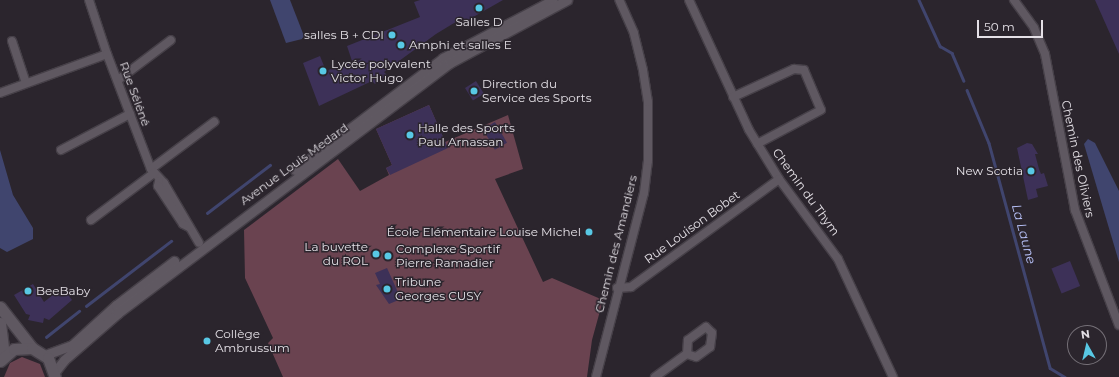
<!DOCTYPE html>
<html>
<head>
<meta charset="utf-8">
<style>
	body { margin:0 }
	#map { position:relative; width:1119px; height:377px; overflow:hidden; background:#2b252d; font-family:Montserrat,sans-serif }
	div>[style] { position:absolute }
	.green>* { inset:0; background:#6a4350 }
	.water>* { inset:0; background:#40456e }
	.stream>* { height:2.5px; margin:-1.25px; padding:0 1.25px; transform-origin:1.25px; border-radius:1.25px; background:#40456e }
	.building>* { inset:0; background:#3d3158; transform-origin:0 0 }
	.roads { filter:drop-shadow(1px 0 #464048) drop-shadow(-1px 0 #464048) drop-shadow(0 1px #464048) drop-shadow(0 -1px #464048) }
	.minor>* { height:8px; margin:-4px; padding:0 4px; transform-origin:4px; border-radius:4px; background:#5f5861 }
	.tertiary>* { height:9px; margin:-4.5px; padding:0 4.5px; transform-origin:4.5px; border-radius:4.5px; background:#5f5861 }
	.secondary>* { height:11px; margin:-5.5px; padding:0 5.5px; transform-origin:5.5px; border-radius:5.5px; background:#5f5861 }
	.dots>* { width:11px; height:11px; translate:-50% -50%; box-sizing:border-box; border:2px solid #2b252d; border-radius:50% }
	span { translate:-50% -50%; white-space:nowrap; text-align:center; line-height:1.15; -webkit-text-stroke:3px #2b252d; paint-order:stroke }
	.poi-label { font-size:12px; color:#e4e0e6 }
	.right { translate:-100% -50%; text-align:right }
	.left { translate:0 -50%; text-align:left }
	.street-label { font-size:12px; color:#e4e0e6 }
	.water-label { font-size:13px; color:#b8c2f9; font-style:italic }
	.north { position:absolute; left:1067px; top:325px; width:40px; height:40px; box-sizing:border-box; background:#2b252d; border:1px solid #757077; border-radius:50%; rotate:352deg; font-size:11px; font-weight:700; line-height:16px; text-align:center; color:#e4e0e6 }
	.north::after { content:''; display:block; margin:auto; width:14px; height:18px; background:#58c8e4; clip-path:polygon(50% 0,100% 100%,50% 72%,0 100%) }
	.scale { position:absolute; left:977px; top:20px; width:66px; height:18px; box-sizing:border-box; border:2px solid #e4e0e6; border-top:0; padding-left:5px; font-size:12px; line-height:14px; white-space:nowrap; color:#e4e0e6; -webkit-text-stroke:3px #2b252d; paint-order:stroke }
</style>
</head>
<body>
<div id="map">
	<div class="green">
		<i style="clip-path:polygon(429px 105px,445px 142px,508px 115px,523px 169px,495px 179px,543px 282px,552px 278px,603px 300px,592px 340px,587px 377px,283px 377px,268px 343px,273px 338px,245px 278px,244px 230px,338px 159px,360px 191px,389px 175px,386px 168px,392px 165px,376px 129px)"></i>
		<i style="clip-path:polygon(22px 357px,40px 364px,45px 377px,4px 377px,10px 363px)"></i>
	</div>
	<div class="water">
		<i style="clip-path:polygon(270px 0,290px 0,304px 36px,302px 39px,286px 43px)"></i>
		<i style="clip-path:polygon(1088px 139px,1095px 143px,1119px 191px,1119px 262px,1084px 144px)"></i>
		<i style="clip-path:polygon(0 150px,13px 195px,33px 228px,33px 239px,7px 252px,0 248px)"></i>
	</div>
	<div class="stream">
		<i style="left:919px;top:0;width:51px;rotate:65.5deg"></i>
		<i style="left:940px;top:46px;width:14px;rotate:30deg"></i>
		<i style="left:952px;top:53px;width:30px;rotate:67deg"></i>
		<i style="left:967px;top:90px;width:57px;rotate:67.5deg"></i>
		<i style="left:989px;top:143px;width:233px;rotate:74.8deg"></i>
		<i style="left:1050px;top:368px;width:17px;rotate:31deg"></i>
		<i style="left:207px;top:213px;width:79px;rotate:-37.3deg"></i>
		<i style="left:86px;top:306px;width:107px;rotate:-37.4deg"></i>
		<i style="left:46px;top:337px;width:42px;rotate:-38.2deg"></i>
	</div>
	<div class="building">
		<i style="clip-path:polygon(420px 0,503px 0,461px 24px,459px 20px,436px 34px,384px 72px,387px 75px,375px 84px,372px 81px,319px 106px,303px 63px,320px 56px,326px 71px,352px 61px,347px 46px,420px 17px,414px 2px)"></i>
		<i style="clip-path:polygon(1095px 0,1119px 0,1119px 54px)"></i>
		<i style="left:476px;top:81px;width:15px;height:13px;rotate:58deg"></i>
		<i style="clip-path:polygon(429px 105px,448px 148px,390px 175px,386px 168px,392px 165px,376px 129px)"></i>
		<i style="left:495px;top:122px;width:24px;height:14px;rotate:60deg"></i>
		<i style="clip-path:polygon(1027px 143px,1032px 144px,1038px 154px,1035px 154px,1039px 169px,1041px 174px,1044px 173px,1048px 186px,1036px 189px,1038px 197px,1028px 200px,1017px 148px)"></i>
		<i style="left:1070px;top:261px;width:27px;height:20px;rotate:68deg"></i>
		<i style="clip-path:polygon(387px 268px,401px 299px,389px 304px,376px 285px,380px 284px,375px 273px)"></i>
		<i style="clip-path:polygon(33px 284px,44px 302px,58px 291px,62px 296px,66px 292px,72px 300px,49px 320px,44px 318px,43px 323px,28px 320px,30px 315px,26px 314px,14px 295px)"></i>
	</div>
	<div class="roads">
		<div class="minor">
			<i style="left:89px;top:0;width:57px;rotate:71.6deg"></i>
			<i style="left:689px;top:0;width:143px;rotate:65.2deg"></i>
			<i style="left:749px;top:130px;width:57px;rotate:58.5deg"></i>
			<i style="left:779px;top:179px;width:99px;rotate:53.6deg"></i>
			<i style="left:838px;top:259px;width:130px;rotate:65deg"></i>
			<i style="left:1014px;top:0;width:34px;rotate:54deg"></i>
			<i style="left:1034px;top:28px;width:28px;rotate:67deg"></i>
			<i style="left:1045px;top:54px;width:159px;rotate:79.1deg"></i>
			<i style="left:1075px;top:210px;width:123px;rotate:69.1deg"></i>
			<i style="left:12px;top:41px;width:44px;rotate:71.6deg"></i>
			<i style="left:118px;top:80px;width:66px;rotate:-37deg"></i>
			<i style="left:0;top:93px;width:114px;rotate:-20deg"></i>
			<i style="left:107px;top:54px;width:123px;rotate:69.1deg"></i>
			<i style="left:151px;top:169px;width:19px;rotate:47deg"></i>
			<i style="left:164px;top:183px;width:69px;rotate:59.7deg"></i>
			<i style="left:733px;top:97px;width:67px;rotate:-24.7deg"></i>
			<i style="left:794px;top:69px;width:10px;rotate:6deg"></i>
			<i style="left:804px;top:70px;width:43px;rotate:67deg"></i>
			<i style="left:821px;top:110px;width:72px;rotate:152deg"></i>
			<i style="left:61px;top:150px;width:78px;rotate:-27.6deg"></i>
			<i style="left:151px;top:169px;width:79px;rotate:-36.7deg"></i>
			<i style="left:159px;top:181px;width:5px;rotate:101deg"></i>
			<i style="left:158px;top:186px;width:45px;rotate:56.7deg"></i>
			<i style="left:183px;top:224px;width:7px;rotate:27deg"></i>
			<i style="left:91px;top:220px;width:79px;rotate:-36.7deg"></i>
			<i style="left:617px;top:288px;width:14px;rotate:-4deg"></i>
			<i style="left:631px;top:287px;width:183px;rotate:-36.1deg"></i>
			<i style="left:706px;top:327px;width:8px;rotate:45deg"></i>
			<i style="left:712px;top:333px;width:14px;rotate:98deg"></i>
			<i style="left:710px;top:347px;width:17px;rotate:144deg"></i>
			<i style="left:696px;top:357px;width:9px;rotate:-162deg"></i>
			<i style="left:687px;top:354px;width:14px;rotate:-86deg"></i>
			<i style="left:688px;top:340px;width:22px;rotate:-36deg"></i>
			<i style="left:596px;top:377px;width:190px;rotate:-75.4deg"></i>
			<i style="left:644px;top:193px;width:32px;rotate:-83deg"></i>
			<i style="left:648px;top:161px;width:59px;rotate:-90deg"></i>
			<i style="left:648px;top:102px;width:32px;rotate:-99deg"></i>
			<i style="left:643px;top:70px;width:38px;rotate:-104deg"></i>
			<i style="left:634px;top:33px;width:36px;rotate:-114deg"></i>
			<i style="left:655px;top:377px;width:39px;rotate:-36deg"></i>
		</div>
		<div class="tertiary">
			<i style="left:295px;top:170px;width:186px;rotate:-37.1deg"></i>
			<i style="left:443px;top:58px;width:124px;rotate:-27.8deg"></i>
			<i style="left:45px;top:355px;width:29px;rotate:-20deg"></i>
			<i style="left:72px;top:345px;width:59px;rotate:-42.3deg"></i>
			<i style="left:116px;top:305px;width:73px;rotate:-37.2deg"></i>
			<i style="left:54px;top:373px;width:16px;rotate:-52deg"></i>
			<i style="left:64px;top:360px;width:72px;rotate:-41deg"></i>
			<i style="left:118px;top:313px;width:416px;rotate:-37deg"></i>
			<i style="left:450px;top:63px;width:133px;rotate:-28.3deg"></i>
		</div>
		<div class="secondary">
			<i style="left:0;top:307px;width:52px;rotate:52deg"></i>
			<i style="left:0;top:323px;width:32px;rotate:83deg"></i>
			<i style="left:0;top:361px;width:18px;rotate:-41deg"></i>
			<i style="left:14px;top:349px;width:18px;rotate:-3deg"></i>
			<i style="left:32px;top:348px;width:19px;rotate:32deg"></i>
			<i style="left:48px;top:358px;width:20px;rotate:70deg"></i>
		</div>
	</div>
	<div class="dots">
		<i style="left:479px;top:8px;background:#58c8e4"></i>
		<i style="left:392px;top:35px;background:#58c8e4"></i>
		<i style="left:401px;top:45px;background:#58c8e4"></i>
		<i style="left:323px;top:71px;background:#58c8e4"></i>
		<i style="left:474px;top:91px;background:#58c8e4"></i>
		<i style="left:410px;top:135px;background:#58c8e4"></i>
		<i style="left:1031px;top:171px;background:#58c8e4"></i>
		<i style="left:589px;top:232px;background:#58c8e4"></i>
		<i style="left:376px;top:254px;background:#58c8e4"></i>
		<i style="left:388px;top:256px;background:#58c8e4"></i>
		<i style="left:387px;top:289px;background:#58c8e4"></i>
		<i style="left:28px;top:291px;background:#58c8e4"></i>
		<i style="left:207px;top:341px;background:#58c8e4"></i>
	</div>
	<div class="poi-label">
		<span style="left:479px;top:22px">Salles D</span>
		<span class="right" style="left:384px;top:35px">salles B + CDI</span>
		<span class="left" style="left:409px;top:45px">Amphi et salles E</span>
		<span class="left" style="left:331px;top:71px">Lycée polyvalent<br>Victor Hugo</span>
		<span class="left" style="left:482px;top:91px">Direction du<br>Service des Sports</span>
		<span class="left" style="left:418px;top:135px">Halle des Sports<br>Paul Arnassan</span>
		<span class="right" style="left:1023px;top:171px">New Scotia</span>
		<span class="right" style="left:581px;top:232px">École Elémentaire Louise Michel</span>
		<span class="right" style="left:368px;top:254px">La buvette<br>du ROL</span>
		<span class="left" style="left:396px;top:256px">Complexe Sportif<br>Pierre Ramadier</span>
		<span class="left" style="left:395px;top:289px">Tribune<br>Georges CUSY</span>
		<span class="left" style="left:36px;top:291px">BeeBaby</span>
		<span class="left" style="left:215px;top:341px">Collège<br>Ambrussum</span>
	</div>
	<div class="street-label">
		<span style="left:135px;top:94px;rotate:70deg">Rue Séléné</span>
		<span style="left:1078px;top:159px;rotate:78deg">Chemin des Oliviers</span>
		<span style="left:294px;top:164px;rotate:-36deg">Avenue Louis Medard</span>
		<span style="left:806px;top:192px;rotate:54deg">Chemin du Thym</span>
		<span style="left:692px;top:227px;rotate:-36deg">Rue Louison Bobet</span>
		<span style="left:616px;top:244px;rotate:-76deg">Chemin des Amandiers</span>
	</div>
	<div class="water-label">
		<span style="left:1024px;top:234px;rotate:75deg">La Laune</span>
	</div>
	<div class="north">N</div>
	<div class="scale">50 m</div>
</div>
</body>
</html>
